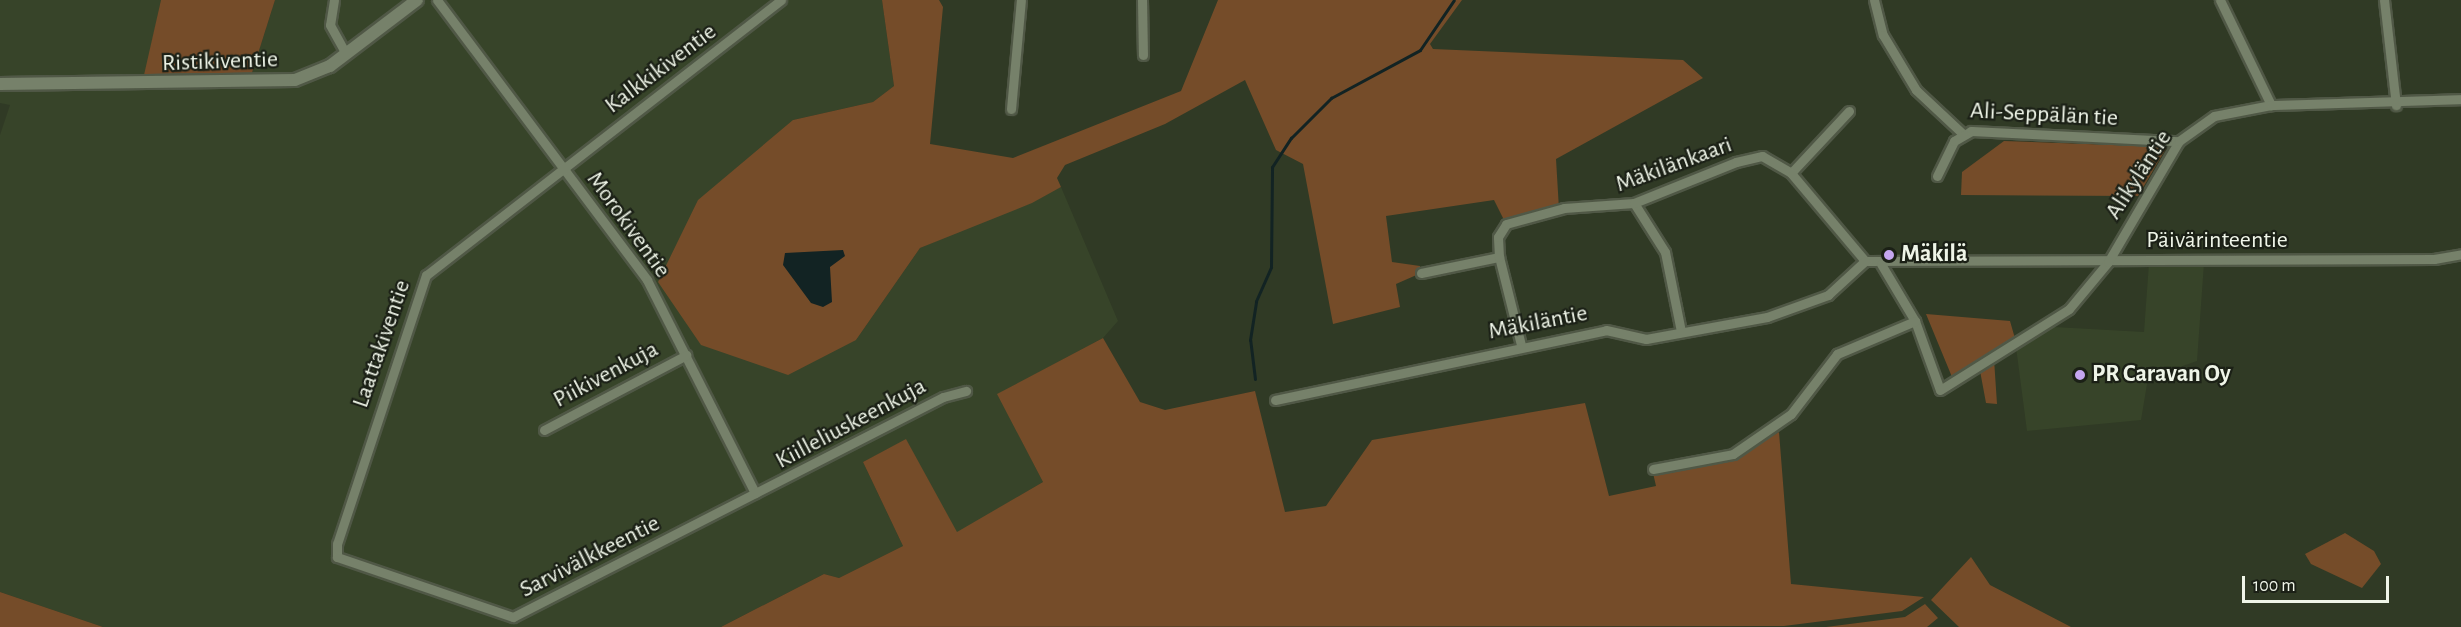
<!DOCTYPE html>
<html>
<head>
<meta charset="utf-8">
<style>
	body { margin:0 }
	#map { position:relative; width:2461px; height:627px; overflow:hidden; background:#303a25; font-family:"Alegreya Sans",sans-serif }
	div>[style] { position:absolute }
	.built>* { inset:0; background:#374429 }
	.green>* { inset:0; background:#754c29 }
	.water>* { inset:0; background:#122323 }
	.stream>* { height:3px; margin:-1.5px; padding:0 1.5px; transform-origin:1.5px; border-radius:1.5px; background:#122323 }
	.roads { filter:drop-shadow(2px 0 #505846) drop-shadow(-2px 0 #505846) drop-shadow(0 2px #505846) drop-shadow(0 -2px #505846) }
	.minor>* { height:9px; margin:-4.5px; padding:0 4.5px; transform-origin:4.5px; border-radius:4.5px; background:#76816a }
	.tertiary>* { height:12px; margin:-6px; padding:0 6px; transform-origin:6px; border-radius:6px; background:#76816a }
	.dots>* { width:16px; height:16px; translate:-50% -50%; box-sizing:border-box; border:3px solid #1b2016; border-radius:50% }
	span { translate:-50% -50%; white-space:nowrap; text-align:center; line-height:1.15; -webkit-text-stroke:4.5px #1b2016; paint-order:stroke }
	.street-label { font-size:24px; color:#eff5e8 }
	.poi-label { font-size:24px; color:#eff5e8; font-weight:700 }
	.left { translate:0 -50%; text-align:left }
	.scale { position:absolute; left:2242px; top:576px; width:147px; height:27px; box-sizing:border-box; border:3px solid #eff5e8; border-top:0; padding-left:8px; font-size:18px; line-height:21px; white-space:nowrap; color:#eff5e8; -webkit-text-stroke:4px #1b2016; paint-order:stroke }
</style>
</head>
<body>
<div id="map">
	<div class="built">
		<i style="clip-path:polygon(0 0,161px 0,145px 75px,251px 76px,275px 0,882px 0,894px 86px,873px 102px,793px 120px,856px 340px,920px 248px,1061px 187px,1118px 321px,1103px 338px,998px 394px,1043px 482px,957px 533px,906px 440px,863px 462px,903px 546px,839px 578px,824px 574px,721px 627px,103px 627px,0 592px,0 135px,10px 105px,0 103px)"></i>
		<i style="clip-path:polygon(2149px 263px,2204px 263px,2197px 361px,2148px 378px,2141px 420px,2027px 431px,2016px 347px,2054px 327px,2144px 332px)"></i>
	</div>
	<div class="green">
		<i style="clip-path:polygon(161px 0,275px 0,251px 76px,144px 75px)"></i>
		<i style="clip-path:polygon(882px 0,939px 0,943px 7px,930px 144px,1013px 158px,1181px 91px,1218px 0,1462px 0,1430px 44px,1433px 49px,1683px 60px,1703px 78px,1556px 159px,1559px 209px,1506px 224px,1494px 200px,1386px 216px,1392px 262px,1420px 266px,1421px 273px,1396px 284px,1400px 307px,1333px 324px,1303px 164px,1276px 150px,1245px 80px,1165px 124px,1065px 165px,1057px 178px,1061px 187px,1032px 203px,920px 248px,856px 340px,788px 375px,701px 345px,658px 282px,698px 200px,793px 120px,873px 102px,894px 86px)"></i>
		<i style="clip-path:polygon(2004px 141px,2167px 147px,2138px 196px,1961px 195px,1962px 172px)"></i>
		<i style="clip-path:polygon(1926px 314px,2010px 321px,2016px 342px,1994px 359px,1997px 404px,1986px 403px,1978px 360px,1952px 377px)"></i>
		<i style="clip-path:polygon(1103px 338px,1140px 402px,1165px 410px,1255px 391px,1285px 512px,1326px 506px,1372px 440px,1585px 403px,1609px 496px,1656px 486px,1653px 473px,1732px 459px,1779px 432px,1791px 584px,1924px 597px,1902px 611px,1784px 626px,721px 627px,824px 574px,839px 578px,903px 546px,863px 462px,906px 439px,957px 532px,1043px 482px,997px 394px)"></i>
		<i style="clip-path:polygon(2345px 533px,2374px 551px,2381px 564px,2362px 588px,2311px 564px,2305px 554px)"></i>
		<i style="clip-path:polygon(1971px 557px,1990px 585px,2071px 627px,1959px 627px,1931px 600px)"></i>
		<i style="clip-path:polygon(0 592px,103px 627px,0 627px)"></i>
		<i style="clip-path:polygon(1925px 604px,1938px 618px,1927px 627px,1826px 627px,1905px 617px)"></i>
	</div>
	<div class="water">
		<i style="clip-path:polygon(843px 250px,845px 256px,830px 267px,832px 302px,823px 307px,811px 303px,783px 265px,785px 253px)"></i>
	</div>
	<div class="stream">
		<i style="left:1255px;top:379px;width:39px;rotate:-97deg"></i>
		<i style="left:1250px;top:340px;width:39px;rotate:-81deg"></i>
		<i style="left:1256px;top:301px;width:37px;rotate:-66deg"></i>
		<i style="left:1271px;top:267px;width:100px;rotate:-89.4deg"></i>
		<i style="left:1272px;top:167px;width:35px;rotate:-57deg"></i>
		<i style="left:1291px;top:138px;width:57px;rotate:-45deg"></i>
		<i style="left:1331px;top:98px;width:101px;rotate:-28.3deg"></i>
		<i style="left:1420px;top:50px;width:60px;rotate:-55.8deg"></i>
	</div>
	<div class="roads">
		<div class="minor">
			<i style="left:334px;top:0;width:25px;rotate:99deg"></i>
			<i style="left:330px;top:25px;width:33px;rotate:61deg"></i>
			<i style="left:437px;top:0;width:350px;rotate:53.1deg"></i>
			<i style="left:647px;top:280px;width:239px;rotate:63.1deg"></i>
			<i style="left:781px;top:0;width:449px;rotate:142.2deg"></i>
			<i style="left:426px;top:275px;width:283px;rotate:108.3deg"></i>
			<i style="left:337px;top:544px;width:13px;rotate:90deg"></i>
			<i style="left:337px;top:557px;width:186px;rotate:18.8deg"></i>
			<i style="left:513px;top:617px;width:483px;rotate:-27.1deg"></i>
			<i style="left:943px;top:397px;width:24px;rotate:-15deg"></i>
			<i style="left:1142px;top:0;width:55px;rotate:89deg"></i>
			<i style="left:1874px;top:0;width:36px;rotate:76deg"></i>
			<i style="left:1883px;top:35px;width:64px;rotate:59deg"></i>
			<i style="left:1916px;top:90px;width:64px;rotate:43.1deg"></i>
			<i style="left:2220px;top:0;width:117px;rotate:64.1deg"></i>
			<i style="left:2384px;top:0;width:106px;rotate:83.5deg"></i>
			<i style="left:1011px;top:109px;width:109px;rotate:-84.8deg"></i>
			<i style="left:1791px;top:173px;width:85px;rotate:-46.9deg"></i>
			<i style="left:1937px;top:176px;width:39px;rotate:-64deg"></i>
			<i style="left:1954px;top:141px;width:20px;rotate:-30deg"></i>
			<i style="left:1971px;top:131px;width:208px;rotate:2.8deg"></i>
			<i style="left:1634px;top:203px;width:58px;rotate:57.7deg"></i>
			<i style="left:1665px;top:252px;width:81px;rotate:78.6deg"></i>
			<i style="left:1865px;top:261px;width:569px;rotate:-0.2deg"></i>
			<i style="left:2434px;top:259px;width:27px;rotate:-10deg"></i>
			<i style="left:1881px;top:264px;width:66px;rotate:59.2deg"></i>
			<i style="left:1915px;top:321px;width:73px;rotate:70.1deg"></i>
			<i style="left:1940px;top:390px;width:152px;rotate:-32.1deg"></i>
			<i style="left:2069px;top:309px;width:61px;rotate:-50.3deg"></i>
			<i style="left:2108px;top:262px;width:140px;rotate:-59.6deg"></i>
			<i style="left:2179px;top:141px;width:43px;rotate:-35.5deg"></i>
			<i style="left:2214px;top:116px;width:58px;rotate:-10.9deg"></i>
			<i style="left:2271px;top:105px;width:190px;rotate:-1.8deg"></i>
			<i style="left:1421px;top:273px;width:80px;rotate:-11.6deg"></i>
			<i style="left:1521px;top:345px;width:91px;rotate:-104deg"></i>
			<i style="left:1499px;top:257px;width:20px;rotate:-93deg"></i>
			<i style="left:1498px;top:237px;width:15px;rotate:-58deg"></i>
			<i style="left:1506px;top:224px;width:60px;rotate:-15.4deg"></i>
			<i style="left:1564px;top:208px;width:70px;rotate:-4.1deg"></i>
			<i style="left:1634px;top:203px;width:110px;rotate:-21.9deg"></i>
			<i style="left:1736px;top:162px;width:27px;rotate:-13deg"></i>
			<i style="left:1762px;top:156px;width:34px;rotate:30deg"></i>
			<i style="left:1791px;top:173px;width:115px;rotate:49.9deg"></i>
			<i style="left:1275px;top:400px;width:338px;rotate:-11.9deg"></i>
			<i style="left:1606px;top:330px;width:41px;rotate:12.7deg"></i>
			<i style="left:1646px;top:339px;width:123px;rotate:-10.3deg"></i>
			<i style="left:1767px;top:317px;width:65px;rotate:-19.8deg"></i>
			<i style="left:1828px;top:295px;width:50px;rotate:-42.6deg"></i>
			<i style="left:544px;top:430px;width:161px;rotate:-27.8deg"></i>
			<i style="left:1653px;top:469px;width:81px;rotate:-10.6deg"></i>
			<i style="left:1733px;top:454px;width:70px;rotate:-34.6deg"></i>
			<i style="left:1791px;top:414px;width:76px;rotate:-52.5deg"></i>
			<i style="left:1837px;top:354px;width:85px;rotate:-22.9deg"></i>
		</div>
		<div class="tertiary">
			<i style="left:0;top:84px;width:295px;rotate:-0.8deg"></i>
			<i style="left:295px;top:80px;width:38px;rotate:-22deg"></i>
			<i style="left:330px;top:66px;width:109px;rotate:-37.2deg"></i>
		</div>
	</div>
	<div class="dots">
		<i style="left:1889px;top:255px;background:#c5a6f0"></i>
		<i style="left:2080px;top:375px;background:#c5a6f0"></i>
	</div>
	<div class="street-label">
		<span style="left:220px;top:62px;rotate:-2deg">Ristikiventie</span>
		<span style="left:661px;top:69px;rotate:-37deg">Kalkkikiventie</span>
		<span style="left:2044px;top:115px;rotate:3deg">Ali-Seppälän tie</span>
		<span style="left:1674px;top:165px;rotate:-20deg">Mäkilänkaari</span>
		<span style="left:2139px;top:175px;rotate:-57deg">Alikyläntie</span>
		<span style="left:628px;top:225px;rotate:54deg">Morokiventie</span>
		<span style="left:2217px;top:241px">Päivärinteentie</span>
		<span style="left:1538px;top:323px;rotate:-11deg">Mäkiläntie</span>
		<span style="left:382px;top:344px;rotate:-71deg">Laattakiventie</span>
		<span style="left:606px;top:375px;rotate:-28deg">Piikivenkuja</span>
		<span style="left:851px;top:424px;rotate:-28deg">Kiilleliuskeenkuja</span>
		<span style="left:590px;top:557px;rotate:-27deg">Sarvivälkkeentie</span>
	</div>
	<div class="poi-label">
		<span class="left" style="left:1901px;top:255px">Mäkilä</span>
		<span class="left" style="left:2092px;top:375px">PR Caravan Oy</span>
	</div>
	<div class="scale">100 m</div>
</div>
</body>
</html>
